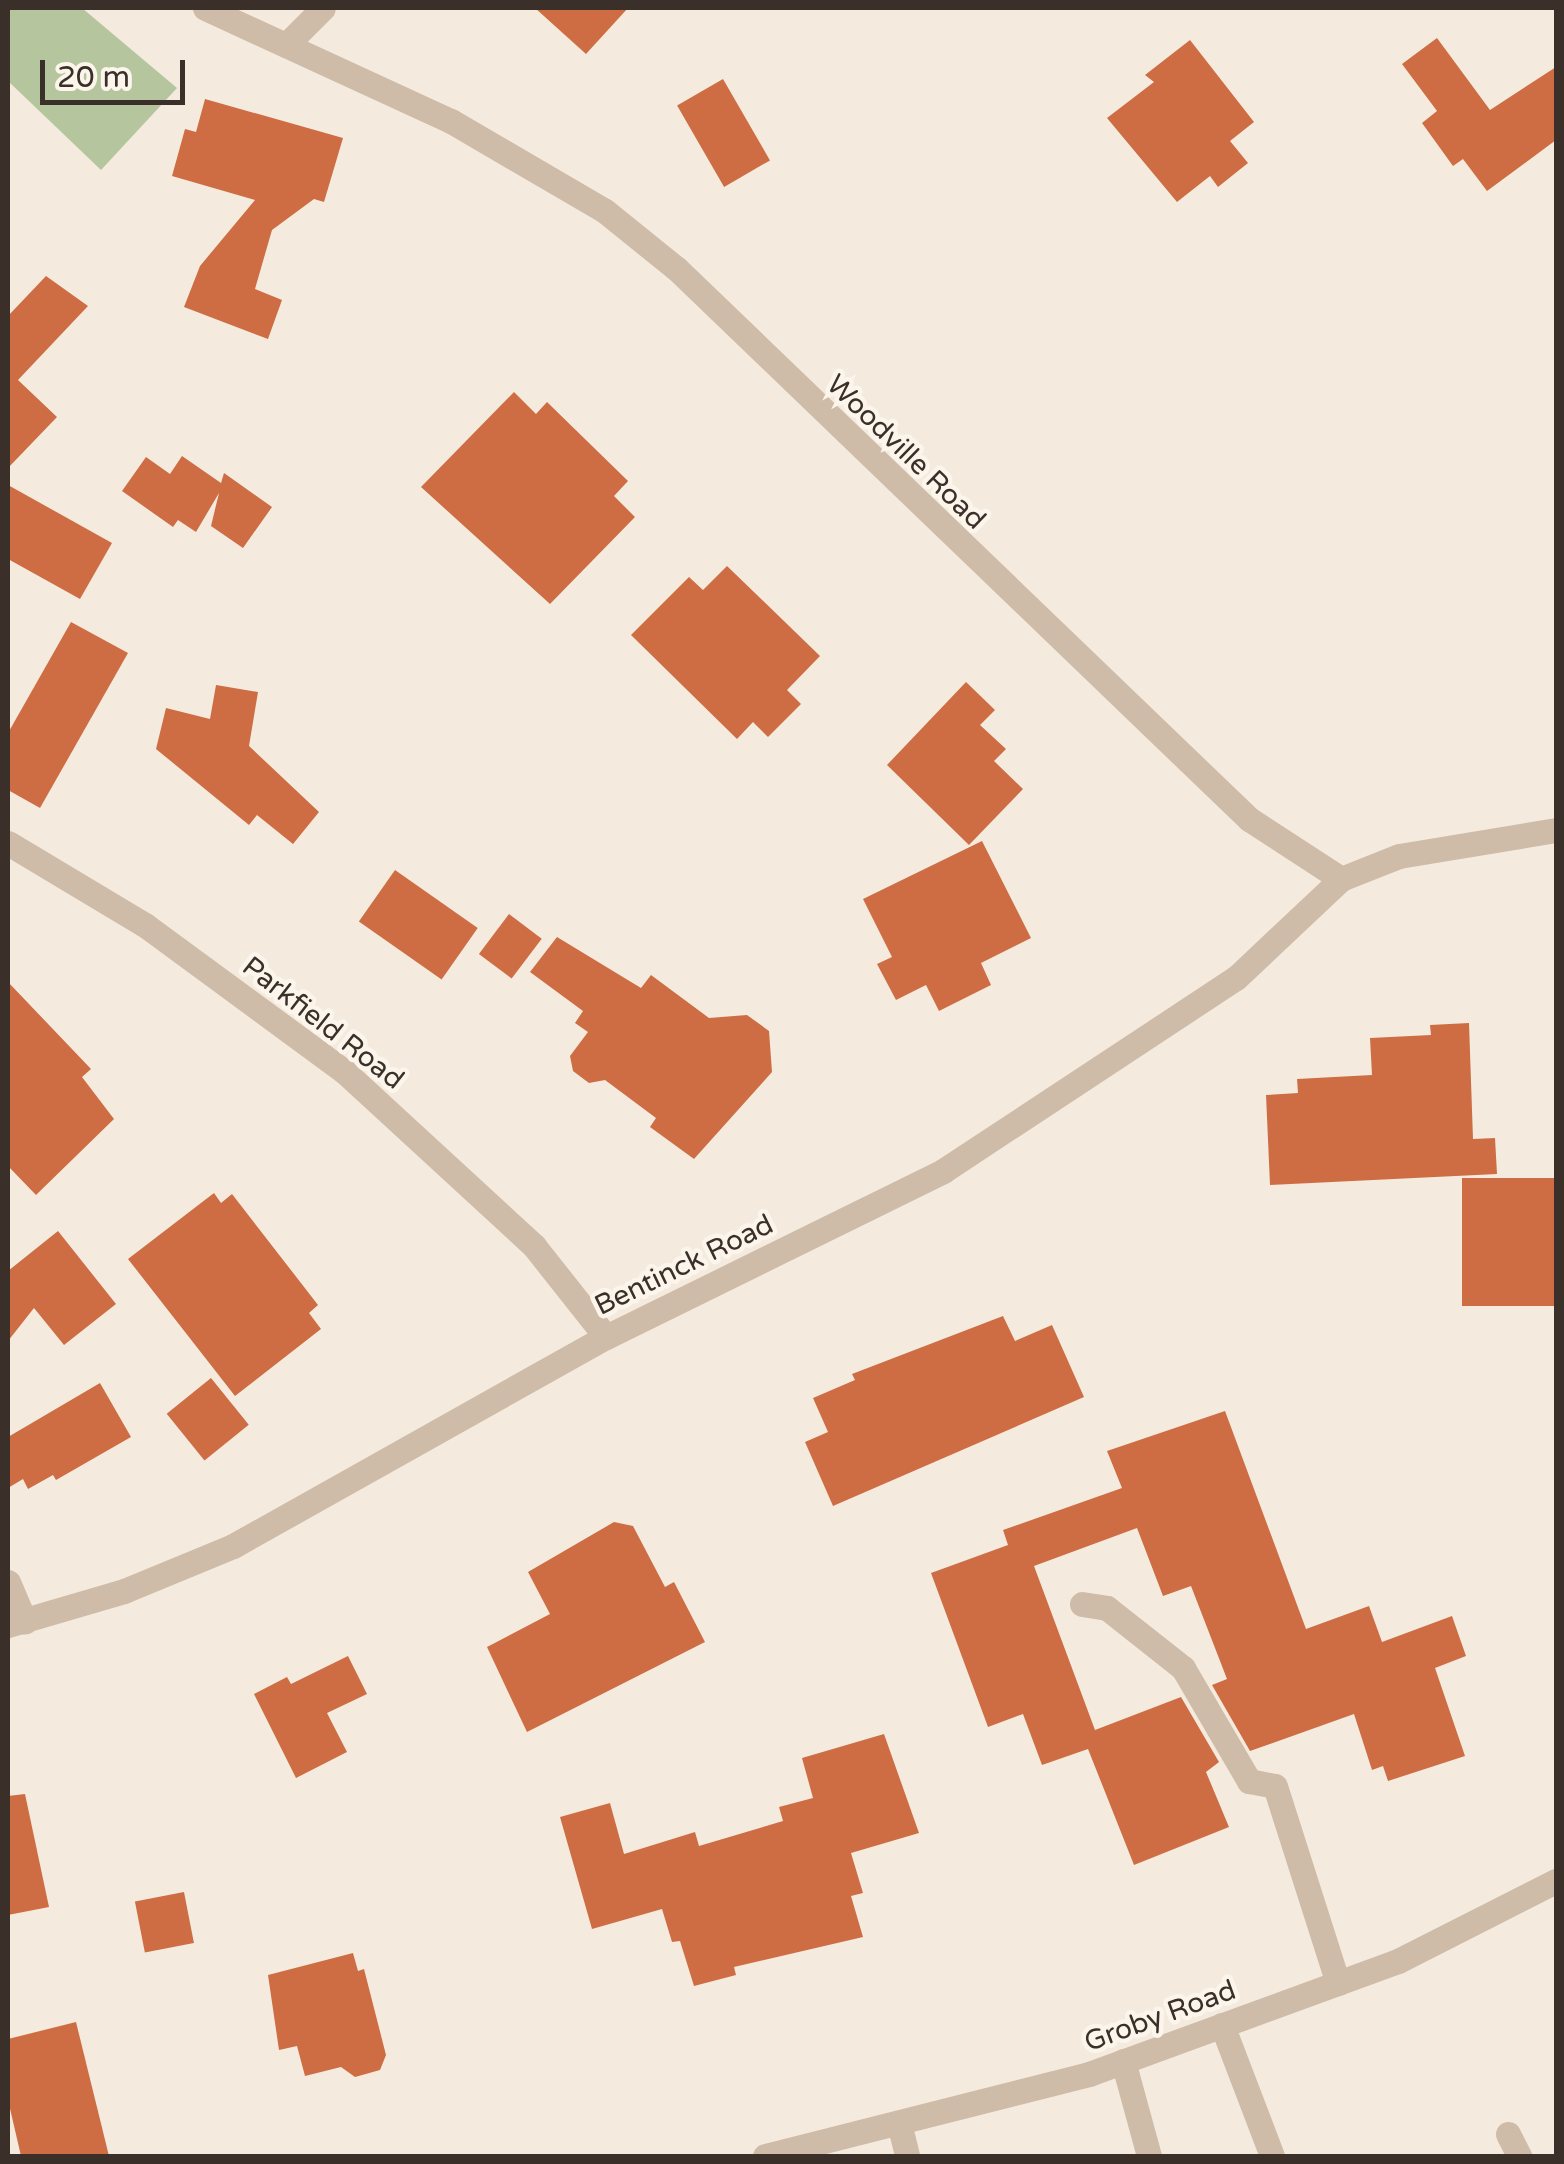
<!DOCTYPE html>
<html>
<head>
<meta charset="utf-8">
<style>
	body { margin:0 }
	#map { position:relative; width:1564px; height:2164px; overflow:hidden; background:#f4ebde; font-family:"Varela Round",sans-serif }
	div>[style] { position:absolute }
	.green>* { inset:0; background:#b5c59d }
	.building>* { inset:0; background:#ce6d43; transform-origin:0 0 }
	.service>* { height:25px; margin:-12.5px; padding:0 12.5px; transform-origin:12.5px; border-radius:12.5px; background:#cebca9 }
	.minor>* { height:25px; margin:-12.5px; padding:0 12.5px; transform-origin:12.5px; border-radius:12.5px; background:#cebca9 }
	span { translate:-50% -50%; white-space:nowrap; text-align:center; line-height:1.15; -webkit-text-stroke:9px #fbf5eb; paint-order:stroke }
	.street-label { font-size:28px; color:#3a3029 }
	.frame { position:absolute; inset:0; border:10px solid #3a3029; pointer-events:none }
	.scale { position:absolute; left:40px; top:60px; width:145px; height:45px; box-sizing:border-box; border:5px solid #3a3029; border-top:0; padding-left:12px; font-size:30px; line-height:35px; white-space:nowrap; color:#3a3029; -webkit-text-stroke:8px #fbf5eb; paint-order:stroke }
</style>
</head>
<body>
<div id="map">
	<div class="green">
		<i style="clip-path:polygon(8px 8px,82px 8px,177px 88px,101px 170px,8px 81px)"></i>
	</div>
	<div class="building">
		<i style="clip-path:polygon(535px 8px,628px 8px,586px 54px)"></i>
		<i style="clip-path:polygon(1437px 38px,1490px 110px,1556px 67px,1556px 140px,1487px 191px,1463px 159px,1453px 166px,1422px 123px,1437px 111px,1402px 64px)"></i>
		<i style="clip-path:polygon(1190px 40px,1254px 122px,1230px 141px,1248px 163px,1218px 187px,1210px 176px,1177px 202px,1107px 118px,1154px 82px,1145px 75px)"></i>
		<i style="left:723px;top:79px;width:94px;height:53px;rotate:60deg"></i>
		<i style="clip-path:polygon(205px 99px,343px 138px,324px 202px,314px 199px,272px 230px,255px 289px,282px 300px,268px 339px,184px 307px,200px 266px,255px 200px,172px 176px,185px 129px,196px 132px)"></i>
		<i style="clip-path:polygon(46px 276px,88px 306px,18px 380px,57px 417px,8px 468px,8px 316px)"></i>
		<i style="clip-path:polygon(514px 392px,536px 414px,547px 402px,628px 481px,614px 496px,635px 517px,550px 604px,421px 487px)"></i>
		<i style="clip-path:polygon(182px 456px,221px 483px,224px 473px,272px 507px,243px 548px,211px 526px,219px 493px,196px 532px,178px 520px,173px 527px,122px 491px,146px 457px,170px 474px)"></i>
		<i style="clip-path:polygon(8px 485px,112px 543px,80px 599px,8px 559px)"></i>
		<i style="clip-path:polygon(727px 566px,820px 656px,787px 690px,801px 704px,768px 737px,753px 722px,737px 739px,631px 635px,689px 577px,703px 590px)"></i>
		<i style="clip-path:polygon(71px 622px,128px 653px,40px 808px,8px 790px,8px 733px)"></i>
		<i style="clip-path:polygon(966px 682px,995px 710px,980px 725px,1006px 749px,994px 761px,1023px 789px,969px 845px,887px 765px)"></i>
		<i style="clip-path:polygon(216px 685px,258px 692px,249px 746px,319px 812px,293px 844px,257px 815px,249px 825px,156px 749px,166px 708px,210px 719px)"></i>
		<i style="clip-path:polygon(982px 841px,1031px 938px,981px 963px,991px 985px,939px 1011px,926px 985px,896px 1000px,877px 964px,892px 957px,863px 899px)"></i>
		<i style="left:395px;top:870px;width:101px;height:63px;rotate:35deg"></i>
		<i style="left:509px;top:914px;width:41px;height:50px;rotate:37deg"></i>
		<i style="clip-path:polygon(557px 937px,641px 988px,651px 975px,709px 1018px,747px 1015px,769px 1031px,772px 1072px,694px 1159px,650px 1127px,656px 1118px,605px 1080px,589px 1083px,573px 1071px,570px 1056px,588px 1032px,575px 1023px,583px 1011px,530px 972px)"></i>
		<i style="clip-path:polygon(8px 982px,91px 1069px,82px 1077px,114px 1119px,36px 1195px,8px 1166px)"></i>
		<i style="clip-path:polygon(1469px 1023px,1473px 1139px,1495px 1138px,1497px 1174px,1270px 1185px,1266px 1095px,1298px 1093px,1297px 1079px,1372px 1075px,1370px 1038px,1431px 1035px,1430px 1025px)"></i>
		<i style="left:1555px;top:1178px;width:128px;height:93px;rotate:90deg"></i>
		<i style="clip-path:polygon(214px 1193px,221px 1203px,232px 1194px,318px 1305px,309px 1313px,321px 1329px,235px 1396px,128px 1259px)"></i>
		<i style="clip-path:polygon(58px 1231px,116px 1304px,64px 1345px,34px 1308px,8px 1341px,8px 1271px)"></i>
		<i style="clip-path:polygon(1003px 1316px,1015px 1341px,1052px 1325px,1084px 1397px,833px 1506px,805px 1442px,828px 1432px,813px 1398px,855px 1380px,852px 1374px)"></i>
		<i style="left:211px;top:1378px;width:60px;height:57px;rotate:51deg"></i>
		<i style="clip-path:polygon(100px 1383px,131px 1437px,56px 1480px,53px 1475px,28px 1489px,23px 1479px,8px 1488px,8px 1437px)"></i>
		<i style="clip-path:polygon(1225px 1411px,1306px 1629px,1369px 1606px,1382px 1642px,1452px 1616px,1466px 1656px,1435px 1668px,1465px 1756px,1388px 1781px,1383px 1766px,1372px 1770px,1354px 1714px,1250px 1751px,1212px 1685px,1227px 1679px,1191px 1586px,1163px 1596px,1137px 1528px,1034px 1566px,1095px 1730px,1181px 1697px,1219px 1762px,1206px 1772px,1229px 1827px,1134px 1865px,1088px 1749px,1042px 1765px,1023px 1714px,988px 1727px,931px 1573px,1008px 1545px,1003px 1530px,1122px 1488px,1107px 1451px)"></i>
		<i style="clip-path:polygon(614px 1522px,633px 1526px,665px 1587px,674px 1582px,705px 1642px,527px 1732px,487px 1647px,550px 1614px,528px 1572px)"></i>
		<i style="clip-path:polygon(348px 1656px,367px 1694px,327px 1713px,347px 1752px,296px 1778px,254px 1694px,287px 1677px,291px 1684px)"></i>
		<i style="clip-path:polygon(884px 1734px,919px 1833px,851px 1853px,863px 1893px,851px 1896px,863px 1937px,734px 1967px,736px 1975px,694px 1986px,680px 1941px,672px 1942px,662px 1909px,592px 1929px,560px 1817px,610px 1803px,624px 1854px,695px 1832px,699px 1846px,783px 1821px,779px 1807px,813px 1798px,802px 1758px)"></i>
		<i style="clip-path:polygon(25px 1794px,49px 1907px,8px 1915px,8px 1796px)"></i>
		<i style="left:184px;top:1892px;width:52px;height:50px;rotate:79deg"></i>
		<i style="clip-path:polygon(353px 1953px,358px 1971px,364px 1969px,386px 2055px,380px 2070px,355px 2077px,341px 2067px,305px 2076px,297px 2046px,279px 2050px,268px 1975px)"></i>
		<i style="clip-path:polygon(76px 2022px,109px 2156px,21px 2156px,8px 2100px,8px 2039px)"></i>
	</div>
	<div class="service">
		<i style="left:1082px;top:1604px;width:25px;rotate:9deg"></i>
		<i style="left:1107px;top:1608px;width:97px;rotate:38.3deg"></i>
		<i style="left:1183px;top:1668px;width:131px;rotate:59.7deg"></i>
		<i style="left:1249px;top:1781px;width:26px;rotate:11deg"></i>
		<i style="left:1275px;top:1786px;width:207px;rotate:72.3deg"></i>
		<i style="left:1222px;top:2025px;width:140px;rotate:69.1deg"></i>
		<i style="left:1123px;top:2061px;width:98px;rotate:74.7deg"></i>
		<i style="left:899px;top:2123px;width:34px;rotate:76deg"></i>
		<i style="left:1508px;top:2134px;width:25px;rotate:63deg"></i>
	</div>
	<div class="minor">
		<i style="left:205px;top:8px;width:271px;rotate:24.7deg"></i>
		<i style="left:451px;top:121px;width:178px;rotate:30.3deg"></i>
		<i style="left:605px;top:211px;width:92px;rotate:38.9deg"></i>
		<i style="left:677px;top:269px;width:794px;rotate:43.88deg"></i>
		<i style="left:1249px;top:819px;width:110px;rotate:33.1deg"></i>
		<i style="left:286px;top:45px;width:52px;rotate:-45deg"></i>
		<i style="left:8px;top:843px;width:160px;rotate:30.9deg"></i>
		<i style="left:145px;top:925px;width:248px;rotate:36.3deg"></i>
		<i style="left:345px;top:1072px;width:257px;rotate:42.6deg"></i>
		<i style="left:534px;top:1246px;width:116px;rotate:51.6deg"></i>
		<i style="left:8px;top:1582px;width:43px;rotate:67deg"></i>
		<i style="left:8px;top:1625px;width:121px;rotate:-16.3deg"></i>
		<i style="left:124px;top:1591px;width:118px;rotate:-22.4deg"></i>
		<i style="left:233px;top:1546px;width:428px;rotate:-29.3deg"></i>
		<i style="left:606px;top:1337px;width:376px;rotate:-26.2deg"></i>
		<i style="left:943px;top:1171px;width:351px;rotate:-33.4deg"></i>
		<i style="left:1236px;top:978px;width:144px;rotate:-43.3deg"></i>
		<i style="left:1341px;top:879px;width:62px;rotate:-21.6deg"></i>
		<i style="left:1399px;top:856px;width:159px;rotate:-9.4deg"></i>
		<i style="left:765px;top:2156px;width:334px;rotate:-14.2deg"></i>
		<i style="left:1089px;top:2074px;width:329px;rotate:-20.1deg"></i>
		<i style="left:1398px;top:1961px;width:177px;rotate:-26.9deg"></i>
	</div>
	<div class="street-label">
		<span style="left:906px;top:452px;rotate:44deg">Woodville Road</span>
		<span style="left:323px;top:1023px;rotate:38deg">Parkfield Road</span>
		<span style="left:684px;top:1265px;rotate:-26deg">Bentinck Road</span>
		<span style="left:1160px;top:2016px;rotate:-20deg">Groby Road</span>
	</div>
	<div class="frame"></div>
	<div class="scale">20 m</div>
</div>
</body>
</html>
